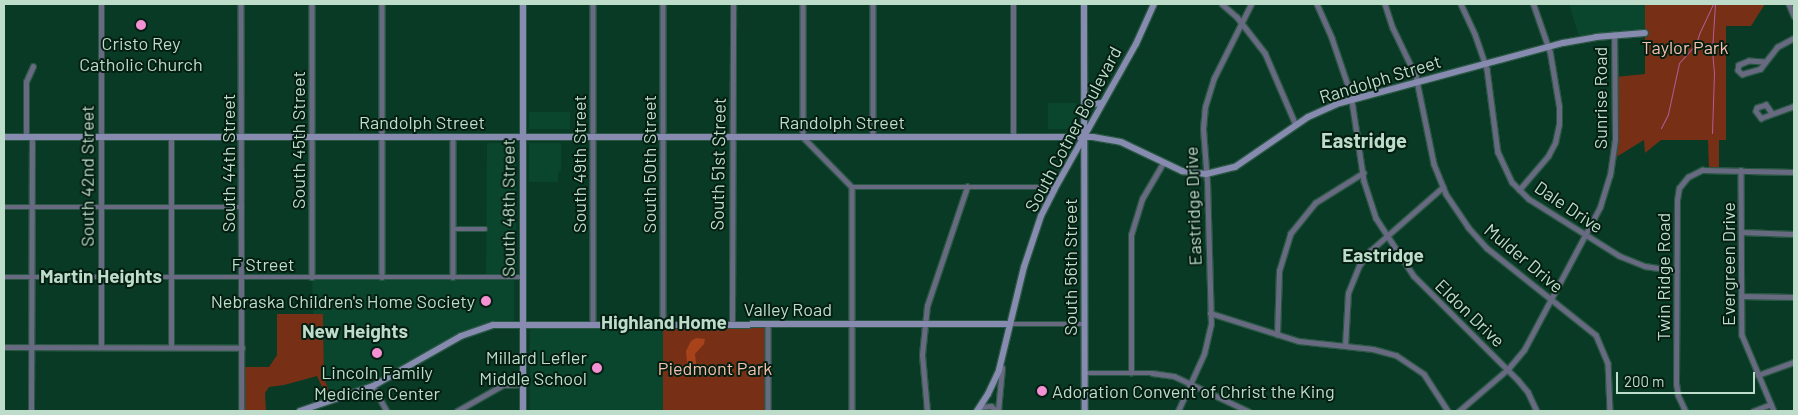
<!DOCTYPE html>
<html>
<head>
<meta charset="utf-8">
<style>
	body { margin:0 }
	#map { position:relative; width:1798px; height:415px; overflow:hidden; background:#083a25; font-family:Barlow,sans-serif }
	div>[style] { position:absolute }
	.built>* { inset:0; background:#0a452d; transform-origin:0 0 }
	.green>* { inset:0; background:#773015; transform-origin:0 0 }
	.forest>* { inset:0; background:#a7421b }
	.stream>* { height:1px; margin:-0.5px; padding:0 0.5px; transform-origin:0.5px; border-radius:0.5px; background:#b65b9b }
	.roads { filter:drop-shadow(1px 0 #295743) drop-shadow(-1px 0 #295743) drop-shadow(0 1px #295743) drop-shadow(0 -1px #295743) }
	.street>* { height:4.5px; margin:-2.25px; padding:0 2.25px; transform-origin:2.25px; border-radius:2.25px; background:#686a81 }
	.secondary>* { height:6px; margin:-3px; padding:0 3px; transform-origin:3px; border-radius:3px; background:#878baf }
	.dots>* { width:14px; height:14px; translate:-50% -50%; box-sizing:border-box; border:2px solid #051e12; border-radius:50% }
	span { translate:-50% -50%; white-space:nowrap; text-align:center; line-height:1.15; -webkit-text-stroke:4px #051e12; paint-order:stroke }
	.poi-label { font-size:18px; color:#bedcca }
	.right { translate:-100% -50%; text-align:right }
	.left { translate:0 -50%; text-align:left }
	.park-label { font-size:18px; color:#f6bfac }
	.street-label { font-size:18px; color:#bedcca }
	.neighbourhood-label { font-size:19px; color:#bedcca; font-weight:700 }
	.quarter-label { font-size:20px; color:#bedcca; font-weight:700 }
	.frame { position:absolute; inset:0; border:5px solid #bedcca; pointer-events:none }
	.scale { position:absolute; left:1616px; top:372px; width:139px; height:22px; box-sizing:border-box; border:2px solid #bedcca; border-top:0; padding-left:6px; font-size:15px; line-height:18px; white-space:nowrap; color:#bedcca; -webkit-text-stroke:4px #051e12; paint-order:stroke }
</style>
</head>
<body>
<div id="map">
	<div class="built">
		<i style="clip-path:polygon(1569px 4px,1645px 4px,1645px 33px,1580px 40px)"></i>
		<i style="left:1076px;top:103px;width:26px;height:28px;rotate:90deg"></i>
		<i style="left:529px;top:112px;width:41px;height:17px"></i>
		<i style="clip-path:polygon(487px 143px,513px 143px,516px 146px,516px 270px,512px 277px,514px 277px,514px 324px,482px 327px,403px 369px,333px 401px,324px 378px,323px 314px,313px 314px,312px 277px,486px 277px)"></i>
		<i style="clip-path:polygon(529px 143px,561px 143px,561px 171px,558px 172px,558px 182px,529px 182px)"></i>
		<i style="left:530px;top:324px;width:133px;height:87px"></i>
	</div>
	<div class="green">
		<i style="clip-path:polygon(1645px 4px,1765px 4px,1751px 26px,1726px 26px,1726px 140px,1719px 140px,1719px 170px,1709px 170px,1708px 140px,1661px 140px,1645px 153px,1644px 140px,1613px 159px,1615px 77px,1645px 74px)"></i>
		<i style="clip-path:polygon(277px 314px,323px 314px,324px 378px,333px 401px,329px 402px,317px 376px,284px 385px,269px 387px,265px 393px,266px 411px,242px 411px,242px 367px,269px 367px,277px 355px)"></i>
		<i style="left:663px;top:324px;width:105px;height:87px"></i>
	</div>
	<div class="forest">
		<i style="clip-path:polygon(696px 338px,705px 339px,704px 344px,695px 354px,697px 371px,693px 372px,687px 362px,686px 351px,691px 341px)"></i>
	</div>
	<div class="stream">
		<i style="left:1661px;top:128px;width:16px;rotate:-63deg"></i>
		<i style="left:1668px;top:114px;width:52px;rotate:-77.8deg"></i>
		<i style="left:1679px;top:63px;width:25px;rotate:-48deg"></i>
		<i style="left:1696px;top:44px;width:10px;rotate:-73deg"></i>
		<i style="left:1699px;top:34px;width:33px;rotate:-65deg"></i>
		<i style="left:1712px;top:133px;width:60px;rotate:-88.1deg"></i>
		<i style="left:1714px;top:73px;width:23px;rotate:-95deg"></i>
		<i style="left:1712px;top:50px;width:46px;rotate:-86.3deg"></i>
	</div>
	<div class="roads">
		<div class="street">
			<i style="left:241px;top:4px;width:407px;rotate:89.9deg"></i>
			<i style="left:312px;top:4px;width:273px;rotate:90deg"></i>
			<i style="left:382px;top:4px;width:273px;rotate:90deg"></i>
			<i style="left:593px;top:4px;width:320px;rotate:90deg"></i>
			<i style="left:663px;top:4px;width:320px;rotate:90deg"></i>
			<i style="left:803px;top:4px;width:133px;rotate:90deg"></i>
			<i style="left:803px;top:137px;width:70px;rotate:45.6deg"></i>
			<i style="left:852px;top:187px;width:224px;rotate:90deg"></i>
			<i style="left:873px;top:4px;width:133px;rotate:90deg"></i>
			<i style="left:1222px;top:4px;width:20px;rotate:41deg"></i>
			<i style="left:1237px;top:17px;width:46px;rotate:52.1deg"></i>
			<i style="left:1265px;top:53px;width:78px;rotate:66.7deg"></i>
			<i style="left:1317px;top:4px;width:37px;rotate:66deg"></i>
			<i style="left:1332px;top:38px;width:59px;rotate:71.3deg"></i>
			<i style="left:1351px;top:94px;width:88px;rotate:81.5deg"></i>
			<i style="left:1364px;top:181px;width:39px;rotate:72deg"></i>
			<i style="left:1376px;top:218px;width:69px;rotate:56.8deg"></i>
			<i style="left:1414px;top:276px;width:147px;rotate:45deg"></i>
			<i style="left:1518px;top:380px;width:16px;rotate:50deg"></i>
			<i style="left:1528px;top:392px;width:21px;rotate:65deg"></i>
			<i style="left:1385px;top:4px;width:25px;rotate:72deg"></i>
			<i style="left:1393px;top:28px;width:53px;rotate:64.4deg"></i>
			<i style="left:1416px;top:76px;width:90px;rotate:78.4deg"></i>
			<i style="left:1434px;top:164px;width:32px;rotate:68deg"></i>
			<i style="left:1446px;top:194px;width:40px;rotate:56deg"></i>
			<i style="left:1468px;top:227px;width:28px;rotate:48deg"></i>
			<i style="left:1487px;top:248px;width:139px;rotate:38.6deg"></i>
			<i style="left:1596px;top:335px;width:30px;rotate:67deg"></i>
			<i style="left:1608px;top:363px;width:48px;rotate:87.6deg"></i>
			<i style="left:1461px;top:4px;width:33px;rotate:65deg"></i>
			<i style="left:1475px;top:34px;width:37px;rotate:71deg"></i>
			<i style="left:1487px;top:69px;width:84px;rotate:82.5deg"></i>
			<i style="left:1498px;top:152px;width:33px;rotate:65deg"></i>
			<i style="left:1512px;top:182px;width:24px;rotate:45deg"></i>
			<i style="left:1529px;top:199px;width:107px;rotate:32.1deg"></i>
			<i style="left:1620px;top:256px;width:27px;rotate:22deg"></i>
			<i style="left:1645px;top:266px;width:32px;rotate:9deg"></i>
			<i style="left:1789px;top:4px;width:13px;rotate:67deg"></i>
			<i style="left:1764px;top:62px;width:15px;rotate:-176deg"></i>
			<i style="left:1749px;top:61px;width:11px;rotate:158deg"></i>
			<i style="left:1739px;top:65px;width:5px;rotate:101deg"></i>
			<i style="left:1738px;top:70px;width:6px;rotate:45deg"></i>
			<i style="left:1742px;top:74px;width:19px;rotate:-16deg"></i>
			<i style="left:1760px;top:69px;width:28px;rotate:-52deg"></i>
			<i style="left:1777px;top:47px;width:19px;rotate:-28deg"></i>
			<i style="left:1772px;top:114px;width:11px;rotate:-124deg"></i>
			<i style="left:1766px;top:105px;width:9px;rotate:162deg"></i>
			<i style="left:1757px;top:108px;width:3px;rotate:108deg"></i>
			<i style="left:1756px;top:111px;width:9px;rotate:54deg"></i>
			<i style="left:1761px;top:118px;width:35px;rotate:-20deg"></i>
			<i style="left:26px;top:137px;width:55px;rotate:-90deg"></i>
			<i style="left:26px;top:82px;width:17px;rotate:-66deg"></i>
			<i style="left:453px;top:137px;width:140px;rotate:90deg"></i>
			<i style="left:1013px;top:137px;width:133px;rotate:-90deg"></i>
			<i style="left:1741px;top:170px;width:165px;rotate:89.7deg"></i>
			<i style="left:1742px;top:335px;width:82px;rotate:67.2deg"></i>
			<i style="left:852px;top:187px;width:189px"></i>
			<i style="left:1041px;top:187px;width:13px;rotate:13deg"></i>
			<i style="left:1519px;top:190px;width:45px;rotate:-49.5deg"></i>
			<i style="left:1548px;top:156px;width:15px;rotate:-62deg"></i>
			<i style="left:1555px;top:143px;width:19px;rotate:-78deg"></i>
			<i style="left:1559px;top:124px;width:17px;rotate:-90deg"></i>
			<i style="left:1559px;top:107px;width:55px;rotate:-99.5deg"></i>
			<i style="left:1550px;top:53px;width:52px;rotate:-109.1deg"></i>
			<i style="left:4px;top:207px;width:238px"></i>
			<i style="left:453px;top:229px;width:32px"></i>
			<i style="left:1741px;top:232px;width:53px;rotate:2.2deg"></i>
			<i style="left:4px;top:277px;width:519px"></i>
			<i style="left:1741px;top:296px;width:53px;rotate:1.1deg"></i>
			<i style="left:1210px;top:313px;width:93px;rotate:17.5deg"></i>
			<i style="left:1299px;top:341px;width:74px;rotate:6.2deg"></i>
			<i style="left:1373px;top:349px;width:24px;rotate:15deg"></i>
			<i style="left:1396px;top:355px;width:34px;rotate:34deg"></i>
			<i style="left:1424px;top:374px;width:44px;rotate:57deg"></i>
			<i style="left:732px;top:324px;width:320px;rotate:-89.8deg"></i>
			<i style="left:768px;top:324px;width:87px;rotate:90deg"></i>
			<i style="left:1010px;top:324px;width:75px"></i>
			<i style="left:1277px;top:335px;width:64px;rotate:-88.2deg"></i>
			<i style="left:1279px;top:271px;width:39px;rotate:-73deg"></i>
			<i style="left:1290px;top:234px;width:40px;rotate:-51deg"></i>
			<i style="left:1315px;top:203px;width:57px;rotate:-32deg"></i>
			<i style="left:1345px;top:346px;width:53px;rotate:-86.8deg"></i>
			<i style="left:1348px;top:293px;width:29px;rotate:-68deg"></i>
			<i style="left:1359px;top:266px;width:19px;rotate:-54deg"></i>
			<i style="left:1370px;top:251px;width:97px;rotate:-41.2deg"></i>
			<i style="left:4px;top:347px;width:238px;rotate:0.2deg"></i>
			<i style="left:101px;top:347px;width:343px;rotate:-90deg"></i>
			<i style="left:171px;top:347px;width:210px;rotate:-90deg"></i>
			<i style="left:1085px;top:373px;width:67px"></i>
			<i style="left:1152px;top:373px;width:22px;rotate:8deg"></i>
			<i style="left:1174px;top:376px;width:82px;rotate:25.3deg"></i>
			<i style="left:1131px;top:373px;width:138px;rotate:-90deg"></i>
			<i style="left:1131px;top:235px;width:38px;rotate:-73deg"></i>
			<i style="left:1142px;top:199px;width:42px;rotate:-59.7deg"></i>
			<i style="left:1758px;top:375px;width:38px;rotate:-20deg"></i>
			<i style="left:373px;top:386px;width:29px;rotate:61deg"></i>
			<i style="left:980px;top:407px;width:11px;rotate:-5deg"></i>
			<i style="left:991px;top:406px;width:8px;rotate:40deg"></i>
			<i style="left:31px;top:411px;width:274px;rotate:-89.8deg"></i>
			<i style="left:457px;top:411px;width:53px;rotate:-29.5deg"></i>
			<i style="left:503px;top:385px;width:20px;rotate:-3deg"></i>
			<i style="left:927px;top:411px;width:56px;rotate:-95.1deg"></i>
			<i style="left:922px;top:355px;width:49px;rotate:-84.2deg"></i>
			<i style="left:927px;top:306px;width:126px;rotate:-71.4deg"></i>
			<i style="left:998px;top:411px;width:43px;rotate:-84.7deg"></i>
			<i style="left:1178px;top:411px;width:63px;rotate:-65.5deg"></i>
			<i style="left:1204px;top:354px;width:31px;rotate:-77deg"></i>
			<i style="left:1211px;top:324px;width:142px;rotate:-91.6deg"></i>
			<i style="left:1207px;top:182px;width:53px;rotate:-94.3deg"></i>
			<i style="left:1203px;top:129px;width:22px;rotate:-85deg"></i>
			<i style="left:1205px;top:107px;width:30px;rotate:-73deg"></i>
			<i style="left:1214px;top:78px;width:83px;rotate:-63.4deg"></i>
			<i style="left:1459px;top:411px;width:65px;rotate:-40.6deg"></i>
			<i style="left:1508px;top:369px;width:25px;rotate:-50deg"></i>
			<i style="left:1524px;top:350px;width:162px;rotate:-62deg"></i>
			<i style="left:1600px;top:207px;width:34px;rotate:-73deg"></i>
			<i style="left:1610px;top:175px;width:35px;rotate:-82deg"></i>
			<i style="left:1615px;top:140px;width:105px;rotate:-90.5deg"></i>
			<i style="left:1685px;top:411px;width:17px;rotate:-115deg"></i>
			<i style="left:1678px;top:396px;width:12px;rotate:-99deg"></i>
			<i style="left:1676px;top:384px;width:184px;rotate:-89.7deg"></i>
			<i style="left:1677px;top:200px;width:12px;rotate:-81deg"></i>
			<i style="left:1679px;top:188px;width:14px;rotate:-51deg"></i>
			<i style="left:1688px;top:177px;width:16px;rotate:-27deg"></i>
			<i style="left:1702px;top:170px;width:92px;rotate:1.2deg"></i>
			<i style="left:1753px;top:411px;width:19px;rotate:-21deg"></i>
		</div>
		<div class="secondary">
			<i style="left:523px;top:4px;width:407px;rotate:90deg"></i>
			<i style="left:1084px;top:4px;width:407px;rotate:89.9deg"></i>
			<i style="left:1084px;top:100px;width:10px;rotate:24deg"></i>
			<i style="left:1093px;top:104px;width:9px;rotate:-6deg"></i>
			<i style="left:4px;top:137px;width:1089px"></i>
			<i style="left:1093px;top:137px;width:28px;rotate:10deg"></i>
			<i style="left:1121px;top:142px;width:68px;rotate:25.4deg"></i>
			<i style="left:1182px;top:171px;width:24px;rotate:7deg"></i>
			<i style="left:1206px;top:174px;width:30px;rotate:-14deg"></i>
			<i style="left:1235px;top:167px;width:88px;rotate:-34.4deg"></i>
			<i style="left:1308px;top:117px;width:35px;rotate:-24deg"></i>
			<i style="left:1340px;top:103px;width:231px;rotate:-15.1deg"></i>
			<i style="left:1563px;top:43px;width:34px;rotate:-10deg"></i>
			<i style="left:1596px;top:37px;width:49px;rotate:-4.7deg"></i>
			<i style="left:300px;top:411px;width:77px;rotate:-18.9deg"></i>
			<i style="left:373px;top:386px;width:101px;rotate:-29.6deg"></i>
			<i style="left:461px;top:336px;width:34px;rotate:-19deg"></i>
			<i style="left:493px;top:325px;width:517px;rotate:-0.11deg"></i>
			<i style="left:977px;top:411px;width:20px;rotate:-57deg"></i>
			<i style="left:988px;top:394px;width:26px;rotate:-65deg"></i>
			<i style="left:999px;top:370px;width:106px;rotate:-76.4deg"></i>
			<i style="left:1024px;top:267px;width:54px;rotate:-71.6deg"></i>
			<i style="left:1041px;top:216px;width:29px;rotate:-63deg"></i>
			<i style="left:1054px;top:190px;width:167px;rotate:-60.7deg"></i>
			<i style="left:1136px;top:44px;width:44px;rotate:-65.8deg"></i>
		</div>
	</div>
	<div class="dots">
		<i style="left:141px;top:25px;background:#f491d4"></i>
		<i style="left:486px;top:301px;background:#f491d4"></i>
		<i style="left:377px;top:353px;background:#f491d4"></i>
		<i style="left:597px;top:368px;background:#f491d4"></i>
		<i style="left:1042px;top:391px;background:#f491d4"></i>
	</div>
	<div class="poi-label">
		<span style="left:141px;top:54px">Cristo Rey<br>Catholic Church</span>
		<span class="right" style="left:475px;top:301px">Nebraska Children's Home Society</span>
		<span class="right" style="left:587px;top:368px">Millard Lefler<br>Middle School</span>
		<span style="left:377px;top:383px">Lincoln Family<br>Medicine Center</span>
		<span class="left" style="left:1052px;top:391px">Adoration Convent of Christ the King</span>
	</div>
	<div class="park-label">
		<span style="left:1685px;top:47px">Taylor Park</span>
		<span style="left:715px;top:368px">Piedmont Park</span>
	</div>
	<div class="street-label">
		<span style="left:1380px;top:79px;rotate:-17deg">Randolph Street</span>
		<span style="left:1600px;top:98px;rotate:-90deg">Sunrise Road</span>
		<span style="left:422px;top:122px">Randolph Street</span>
		<span style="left:842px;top:122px">Randolph Street</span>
		<span style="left:1073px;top:129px;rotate:-62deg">South Cotner Boulevard</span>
		<span style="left:298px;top:140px;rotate:-90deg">South 45th Street</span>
		<span style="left:228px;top:163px;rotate:-90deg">South 44th Street</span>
		<span style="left:579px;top:164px;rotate:-90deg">South 49th Street</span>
		<span style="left:649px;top:164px;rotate:-90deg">South 50th Street</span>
		<span style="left:718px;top:164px;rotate:-89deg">South 51st Street</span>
		<span style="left:87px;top:176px;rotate:-90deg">South 42nd Street</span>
		<span style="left:1193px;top:206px;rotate:-92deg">Eastridge Drive</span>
		<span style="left:1569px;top:207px;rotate:34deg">Dale Drive</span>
		<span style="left:508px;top:208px;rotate:-90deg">South 48th Street</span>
		<span style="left:1524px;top:258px;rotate:40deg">Mulder Drive</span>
		<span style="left:263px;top:264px">F Street</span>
		<span style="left:1728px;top:264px;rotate:-90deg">Evergreen Drive</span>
		<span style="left:1070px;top:267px;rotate:-90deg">South 56th Street</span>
		<span style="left:1663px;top:277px;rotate:-90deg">Twin Ridge Road</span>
		<span style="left:788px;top:309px">Valley Road</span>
		<span style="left:1470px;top:313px;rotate:44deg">Eldon Drive</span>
	</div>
	<div class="neighbourhood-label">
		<span style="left:1383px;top:255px">Eastridge</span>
		<span style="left:101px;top:276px">Martin Heights</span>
		<span style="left:664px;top:322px">Highland Home</span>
		<span style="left:355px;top:331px">New Heights</span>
	</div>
	<div class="quarter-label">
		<span style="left:1364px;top:140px">Eastridge</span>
	</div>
	<div class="frame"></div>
	<div class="scale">200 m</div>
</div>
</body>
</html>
